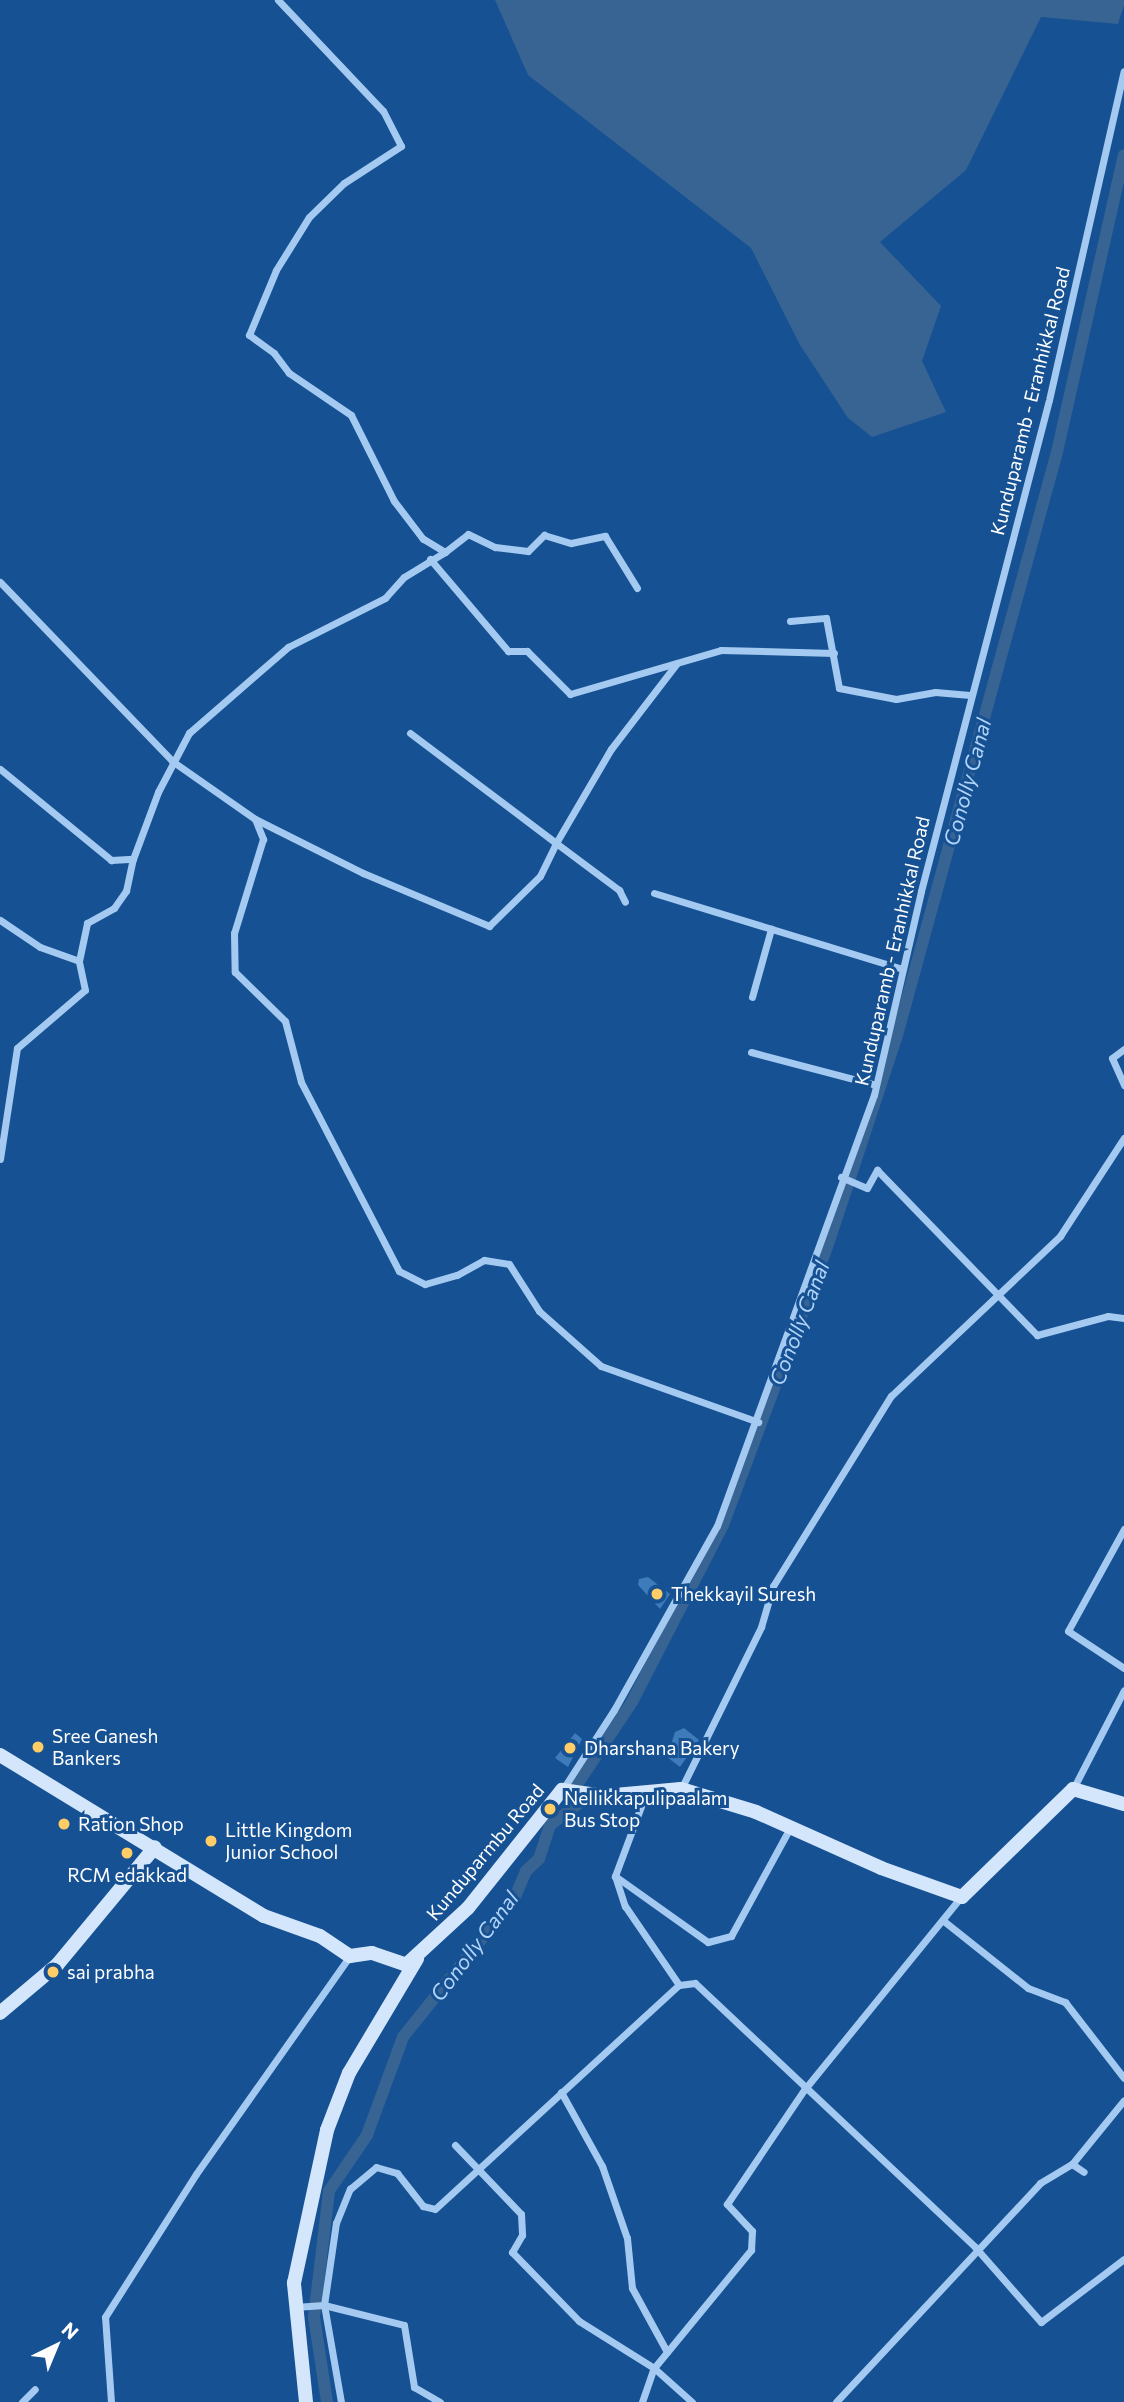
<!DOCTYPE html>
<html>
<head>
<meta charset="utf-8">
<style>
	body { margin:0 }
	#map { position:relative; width:1124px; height:2402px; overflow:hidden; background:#165193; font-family:Commissioner,sans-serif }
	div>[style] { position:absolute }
	.water>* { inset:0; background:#386493 }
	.canal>* { height:12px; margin:-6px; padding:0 6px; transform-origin:6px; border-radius:6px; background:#386493 }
	.building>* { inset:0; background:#3e7bba }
	.street>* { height:7px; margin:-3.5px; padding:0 3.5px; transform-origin:3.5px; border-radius:3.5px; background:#a5caf1 }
	.secondary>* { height:14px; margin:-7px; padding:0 7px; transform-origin:7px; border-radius:7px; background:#d3e6fb }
	.dots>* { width:19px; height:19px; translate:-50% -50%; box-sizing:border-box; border:4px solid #165193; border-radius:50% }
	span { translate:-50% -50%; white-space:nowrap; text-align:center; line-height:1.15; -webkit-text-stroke:6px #165193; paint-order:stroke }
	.street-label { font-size:19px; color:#fff }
	.poi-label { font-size:19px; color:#fff }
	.left { translate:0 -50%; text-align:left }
	.water-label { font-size:21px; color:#b1d4f8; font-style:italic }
	.north { position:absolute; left:21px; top:2311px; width:70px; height:70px; -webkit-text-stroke:5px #165193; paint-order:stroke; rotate:43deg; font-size:19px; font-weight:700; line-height:28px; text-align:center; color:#fff }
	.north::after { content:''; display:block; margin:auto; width:24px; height:32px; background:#fff; clip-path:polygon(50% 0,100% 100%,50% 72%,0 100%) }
</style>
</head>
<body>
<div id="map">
	<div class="water">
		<i style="clip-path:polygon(495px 0,1124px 0,1124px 5px,1118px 24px,1041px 17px,966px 170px,880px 242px,941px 306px,922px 361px,946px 412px,872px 437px,848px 418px,800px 345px,751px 248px,528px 75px)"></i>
	</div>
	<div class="canal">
		<i style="left:327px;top:2402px;width:86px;rotate:-98.7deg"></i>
		<i style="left:314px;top:2317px;width:127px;rotate:-83.2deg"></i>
		<i style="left:329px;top:2191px;width:68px;rotate:-55.8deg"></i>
		<i style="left:367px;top:2135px;width:104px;rotate:-69.8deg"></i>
		<i style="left:403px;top:2037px;width:179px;rotate:-51.3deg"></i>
		<i style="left:515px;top:1897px;width:28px;rotate:-67deg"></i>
		<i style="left:526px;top:1871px;width:18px;rotate:-43deg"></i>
		<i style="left:539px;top:1859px;width:36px;rotate:-72deg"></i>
		<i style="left:550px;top:1825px;width:35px;rotate:-37deg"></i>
		<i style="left:578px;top:1804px;width:18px;rotate:-96deg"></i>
		<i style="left:576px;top:1786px;width:101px;rotate:-56.3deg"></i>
		<i style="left:632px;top:1702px;width:199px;rotate:-62.8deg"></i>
		<i style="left:723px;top:1525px;width:303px;rotate:-69.5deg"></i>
		<i style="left:829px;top:1241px;width:213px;rotate:-71.7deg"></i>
		<i style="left:896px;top:1039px;width:609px;rotate:-74.66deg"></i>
		<i style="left:1057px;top:452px;width:304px;rotate:-77.3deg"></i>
	</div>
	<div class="building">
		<i style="clip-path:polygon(648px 1577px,670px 1594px,660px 1609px,638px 1585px,639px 1579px)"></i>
		<i style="clip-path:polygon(684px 1728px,699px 1740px,680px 1767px,667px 1757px,675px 1732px)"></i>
		<i style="clip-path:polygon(575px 1733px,582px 1739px,568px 1767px,555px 1758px)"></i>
	</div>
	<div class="street">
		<i style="left:445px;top:552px;width:29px;rotate:-38deg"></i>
		<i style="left:468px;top:534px;width:30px;rotate:26deg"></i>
		<i style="left:495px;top:547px;width:33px;rotate:7deg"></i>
		<i style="left:528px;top:551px;width:23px;rotate:-45deg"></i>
		<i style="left:544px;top:535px;width:28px;rotate:17deg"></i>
		<i style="left:571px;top:543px;width:35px;rotate:-12deg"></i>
		<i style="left:605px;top:536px;width:61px;rotate:58.4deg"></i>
		<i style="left:430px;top:559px;width:121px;rotate:49.7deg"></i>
		<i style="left:508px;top:651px;width:19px"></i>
		<i style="left:527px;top:651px;width:61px;rotate:45deg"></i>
		<i style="left:570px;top:694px;width:157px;rotate:-16.2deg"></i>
		<i style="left:721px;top:650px;width:113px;rotate:1.5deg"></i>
		<i style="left:0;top:582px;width:248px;rotate:46.1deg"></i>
		<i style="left:172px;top:761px;width:101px;rotate:34.9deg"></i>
		<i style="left:255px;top:819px;width:22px;rotate:68deg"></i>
		<i style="left:263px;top:839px;width:98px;rotate:107.1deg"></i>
		<i style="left:234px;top:933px;width:39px;rotate:89deg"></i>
		<i style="left:235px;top:972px;width:70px;rotate:44.4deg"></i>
		<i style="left:285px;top:1021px;width:63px;rotate:75.3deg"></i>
		<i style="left:301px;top:1082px;width:213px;rotate:62.6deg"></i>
		<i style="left:399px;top:1271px;width:29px;rotate:27deg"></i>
		<i style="left:425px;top:1284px;width:33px;rotate:-16deg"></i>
		<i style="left:457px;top:1275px;width:31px;rotate:-29deg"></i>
		<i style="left:484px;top:1260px;width:25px;rotate:9deg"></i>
		<i style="left:509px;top:1264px;width:56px;rotate:57.4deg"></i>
		<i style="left:539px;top:1311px;width:83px;rotate:41.6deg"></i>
		<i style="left:601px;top:1366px;width:167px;rotate:19.6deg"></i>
		<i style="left:790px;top:621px;width:36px;rotate:-5deg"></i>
		<i style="left:826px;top:618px;width:71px;rotate:79.5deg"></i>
		<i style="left:839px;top:688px;width:58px;rotate:10.9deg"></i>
		<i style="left:896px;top:699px;width:40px;rotate:-10deg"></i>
		<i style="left:935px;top:692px;width:35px;rotate:5deg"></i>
		<i style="left:410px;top:733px;width:183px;rotate:37deg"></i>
		<i style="left:556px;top:843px;width:109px;rotate:-59.7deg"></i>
		<i style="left:611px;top:749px;width:108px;rotate:-52.5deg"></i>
		<i style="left:0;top:769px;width:144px;rotate:39.3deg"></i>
		<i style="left:111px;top:860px;width:22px;rotate:-3deg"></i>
		<i style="left:133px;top:859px;width:72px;rotate:-69.5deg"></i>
		<i style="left:158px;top:792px;width:67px;rotate:-62.3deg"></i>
		<i style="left:189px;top:733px;width:131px;rotate:-41deg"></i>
		<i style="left:288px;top:647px;width:109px;rotate:-26.8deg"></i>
		<i style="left:385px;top:598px;width:28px;rotate:-48deg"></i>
		<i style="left:404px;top:577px;width:48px;rotate:-31.4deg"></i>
		<i style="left:445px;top:552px;width:26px;rotate:-149deg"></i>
		<i style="left:423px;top:539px;width:48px;rotate:-127.3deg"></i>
		<i style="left:394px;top:501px;width:96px;rotate:-116.6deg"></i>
		<i style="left:351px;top:415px;width:75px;rotate:-145.9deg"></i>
		<i style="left:289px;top:373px;width:25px;rotate:-127deg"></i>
		<i style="left:274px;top:353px;width:31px;rotate:-144deg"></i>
		<i style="left:249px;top:335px;width:70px;rotate:-67.4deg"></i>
		<i style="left:276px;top:270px;width:62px;rotate:-58.1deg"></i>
		<i style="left:309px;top:217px;width:49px;rotate:-44.2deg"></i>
		<i style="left:344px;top:183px;width:68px;rotate:-33deg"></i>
		<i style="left:401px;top:146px;width:39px;rotate:-117deg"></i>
		<i style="left:383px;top:111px;width:153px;rotate:-133.4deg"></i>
		<i style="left:255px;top:819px;width:121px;rotate:26.6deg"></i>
		<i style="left:363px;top:873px;width:137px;rotate:22.8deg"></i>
		<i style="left:489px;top:926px;width:71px;rotate:-44.4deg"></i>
		<i style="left:540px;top:876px;width:37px;rotate:-64deg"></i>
		<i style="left:556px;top:843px;width:79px;rotate:36.7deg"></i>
		<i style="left:619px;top:890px;width:13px;rotate:63deg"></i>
		<i style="left:654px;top:893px;width:260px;rotate:17deg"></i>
		<i style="left:0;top:920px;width:48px;rotate:34deg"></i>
		<i style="left:40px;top:947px;width:41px;rotate:19.7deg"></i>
		<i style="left:752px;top:997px;width:71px;rotate:-74.4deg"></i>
		<i style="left:1124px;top:1049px;width:15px;rotate:143deg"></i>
		<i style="left:1112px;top:1058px;width:30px;rotate:66deg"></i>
		<i style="left:751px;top:1052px;width:129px;rotate:14.8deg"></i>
		<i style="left:0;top:1159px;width:112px;rotate:-81.3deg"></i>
		<i style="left:17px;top:1048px;width:89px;rotate:-40.5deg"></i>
		<i style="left:85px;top:990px;width:30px;rotate:-102deg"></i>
		<i style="left:79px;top:961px;width:39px;rotate:-78deg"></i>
		<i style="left:87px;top:923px;width:31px;rotate:-29deg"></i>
		<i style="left:114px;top:908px;width:21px;rotate:-55deg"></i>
		<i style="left:126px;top:891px;width:33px;rotate:-78deg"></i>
		<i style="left:841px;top:1177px;width:28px;rotate:23deg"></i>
		<i style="left:867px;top:1188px;width:21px;rotate:-61deg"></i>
		<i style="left:877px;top:1170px;width:230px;rotate:45.9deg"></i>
		<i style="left:1037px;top:1335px;width:73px;rotate:-15deg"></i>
		<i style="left:1108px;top:1316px;width:16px;rotate:7deg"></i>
		<i style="left:1124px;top:1529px;width:116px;rotate:118.8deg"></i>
		<i style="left:1068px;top:1631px;width:67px;rotate:33.5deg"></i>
		<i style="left:563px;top:1789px;width:94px;rotate:-57.2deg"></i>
		<i style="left:614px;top:1710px;width:211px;rotate:-60.8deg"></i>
		<i style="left:717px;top:1526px;width:459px;rotate:-70deg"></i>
		<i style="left:874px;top:1095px;width:209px;rotate:-77deg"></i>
		<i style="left:921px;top:891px;width:507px;rotate:-75.39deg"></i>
		<i style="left:1049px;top:400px;width:337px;rotate:-77.2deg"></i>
		<i style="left:681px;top:1789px;width:181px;rotate:-63.7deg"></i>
		<i style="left:761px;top:1627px;width:43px;rotate:-73.7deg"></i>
		<i style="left:773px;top:1586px;width:224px;rotate:-58.2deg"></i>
		<i style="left:891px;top:1396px;width:233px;rotate:-43.4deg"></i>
		<i style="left:1060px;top:1236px;width:117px;rotate:-56.9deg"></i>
		<i style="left:1073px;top:1789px;width:111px;rotate:-62.7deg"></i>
		<i style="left:646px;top:1793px;width:89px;rotate:110.5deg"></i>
		<i style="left:615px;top:1876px;width:32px;rotate:72deg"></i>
		<i style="left:625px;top:1906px;width:96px;rotate:55.6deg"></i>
		<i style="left:615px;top:1876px;width:114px;rotate:35.4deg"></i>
		<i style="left:708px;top:1942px;width:24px;rotate:-15deg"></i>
		<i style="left:731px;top:1936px;width:123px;rotate:-61.4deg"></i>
		<i style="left:945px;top:1922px;width:106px;rotate:38.5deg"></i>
		<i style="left:1028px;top:1988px;width:40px;rotate:21deg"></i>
		<i style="left:1065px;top:2002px;width:96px;rotate:52.2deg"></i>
		<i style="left:561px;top:2092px;width:85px;rotate:61deg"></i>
		<i style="left:602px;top:2166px;width:76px;rotate:70.9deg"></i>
		<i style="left:627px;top:2238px;width:50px;rotate:84.3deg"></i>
		<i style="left:632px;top:2288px;width:73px;rotate:61.3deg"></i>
		<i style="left:455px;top:2145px;width:95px;rotate:46.3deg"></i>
		<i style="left:521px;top:2214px;width:21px;rotate:87deg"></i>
		<i style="left:522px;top:2235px;width:20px;rotate:120deg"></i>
		<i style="left:512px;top:2252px;width:96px;rotate:45.8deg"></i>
		<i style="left:579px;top:2321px;width:89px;rotate:32.1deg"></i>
		<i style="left:654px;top:2368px;width:51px;rotate:41.8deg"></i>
		<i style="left:1072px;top:2164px;width:82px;rotate:-50.9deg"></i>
		<i style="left:295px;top:2307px;width:29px;rotate:-4deg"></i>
		<i style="left:324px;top:2305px;width:82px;rotate:14deg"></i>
		<i style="left:404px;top:2325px;width:63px;rotate:80.8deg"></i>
		<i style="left:414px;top:2387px;width:30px;rotate:30deg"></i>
		<i style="left:22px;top:2402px;width:18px;rotate:-45deg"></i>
		<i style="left:111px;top:2402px;width:85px;rotate:-94deg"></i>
		<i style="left:105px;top:2317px;width:169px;rotate:-57.5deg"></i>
		<i style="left:196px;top:2174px;width:267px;rotate:-54.8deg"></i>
		<i style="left:341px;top:2402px;width:98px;rotate:-99.9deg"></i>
		<i style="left:324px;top:2305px;width:83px;rotate:-81.7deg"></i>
		<i style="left:336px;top:2223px;width:37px;rotate:-68deg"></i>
		<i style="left:350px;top:2189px;width:34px;rotate:-40deg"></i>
		<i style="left:376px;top:2167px;width:22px;rotate:16deg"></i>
		<i style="left:397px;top:2173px;width:42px;rotate:51.8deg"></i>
		<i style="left:423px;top:2206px;width:12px;rotate:14deg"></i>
		<i style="left:435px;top:2209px;width:331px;rotate:-42.6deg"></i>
		<i style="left:679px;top:1985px;width:16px;rotate:-7deg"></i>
		<i style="left:695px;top:1983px;width:385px;rotate:43.3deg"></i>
		<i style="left:975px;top:2247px;width:100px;rotate:48.7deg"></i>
		<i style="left:1041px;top:2322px;width:104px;rotate:-37.2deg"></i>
		<i style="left:642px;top:2402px;width:36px;rotate:-71deg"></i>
		<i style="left:654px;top:2368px;width:153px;rotate:-50.6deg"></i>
		<i style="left:751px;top:2250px;width:19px;rotate:-87deg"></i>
		<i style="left:752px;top:2231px;width:37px;rotate:-133deg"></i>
		<i style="left:727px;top:2204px;width:138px;rotate:-56deg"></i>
		<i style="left:804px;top:2090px;width:249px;rotate:-50.9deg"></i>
		<i style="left:836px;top:2402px;width:299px;rotate:-47deg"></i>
		<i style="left:1040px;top:2183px;width:37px;rotate:-31deg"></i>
		<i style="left:1072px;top:2164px;width:14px;rotate:34deg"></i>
	</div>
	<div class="secondary">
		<i style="left:0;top:1755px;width:309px;rotate:31.4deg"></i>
		<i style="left:264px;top:1916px;width:59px;rotate:19.7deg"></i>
		<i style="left:320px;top:1936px;width:36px;rotate:34deg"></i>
		<i style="left:350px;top:1956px;width:22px;rotate:-8deg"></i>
		<i style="left:372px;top:1953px;width:36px;rotate:19deg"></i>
		<i style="left:406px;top:1965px;width:84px;rotate:-42.6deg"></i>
		<i style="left:468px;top:1908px;width:151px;rotate:-51.5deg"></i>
		<i style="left:562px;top:1790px;width:42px;rotate:8.1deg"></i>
		<i style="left:604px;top:1796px;width:77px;rotate:-5.2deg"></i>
		<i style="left:681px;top:1789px;width:78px;rotate:17deg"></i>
		<i style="left:756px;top:1812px;width:137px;rotate:24.1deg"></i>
		<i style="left:881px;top:1868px;width:86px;rotate:19.7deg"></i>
		<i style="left:962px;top:1897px;width:155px;rotate:-44.2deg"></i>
		<i style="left:1073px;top:1789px;width:53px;rotate:16.4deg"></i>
		<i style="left:0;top:2013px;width:75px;rotate:-40.1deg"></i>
		<i style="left:57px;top:1965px;width:153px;rotate:-50.3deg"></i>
		<i style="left:306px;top:2402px;width:120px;rotate:-95.8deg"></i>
		<i style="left:294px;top:2283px;width:157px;rotate:-77.8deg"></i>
		<i style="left:327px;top:2130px;width:61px;rotate:-68.9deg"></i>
		<i style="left:349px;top:2073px;width:133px;rotate:-59.2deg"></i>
	</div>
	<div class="dots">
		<i style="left:657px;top:1594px;background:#ffcc65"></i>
		<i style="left:38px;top:1747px;background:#ffcc65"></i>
		<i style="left:570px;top:1748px;background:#ffcc65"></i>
		<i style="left:550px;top:1809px;background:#ffcc65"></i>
		<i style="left:64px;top:1824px;background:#ffcc65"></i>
		<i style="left:211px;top:1841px;background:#ffcc65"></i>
		<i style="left:127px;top:1853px;background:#ffcc65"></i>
		<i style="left:53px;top:1972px;background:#ffcc65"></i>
	</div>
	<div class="street-label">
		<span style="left:1030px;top:401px;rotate:-76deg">Kunduparamb - Eranhikkal Road</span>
		<span style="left:892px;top:951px;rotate:-77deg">Kunduparamb - Eranhikkal Road</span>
		<span style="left:485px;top:1852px;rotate:-50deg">Kunduparmbu Road</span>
	</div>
	<div class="poi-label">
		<span class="left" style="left:671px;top:1594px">Thekkayil Suresh</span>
		<span class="left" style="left:52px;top:1747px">Sree Ganesh<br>Bankers</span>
		<span class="left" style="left:584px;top:1748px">Dharshana Bakery</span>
		<span class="left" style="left:564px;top:1809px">Nellikkapulipaalam<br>Bus Stop</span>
		<span class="left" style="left:78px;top:1824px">Ration Shop</span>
		<span class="left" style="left:225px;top:1841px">Little Kingdom<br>Junior School</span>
		<span style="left:127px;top:1875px">RCM edakkad</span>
		<span class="left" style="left:67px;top:1972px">sai prabha</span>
	</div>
	<div class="water-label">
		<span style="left:967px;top:782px;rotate:-75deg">Conolly Canal</span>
		<span style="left:799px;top:1323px;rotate:-69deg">Conolly Canal</span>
		<span style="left:474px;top:1946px;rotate:-53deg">Conolly Canal</span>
	</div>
	<div class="north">N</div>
</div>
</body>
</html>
